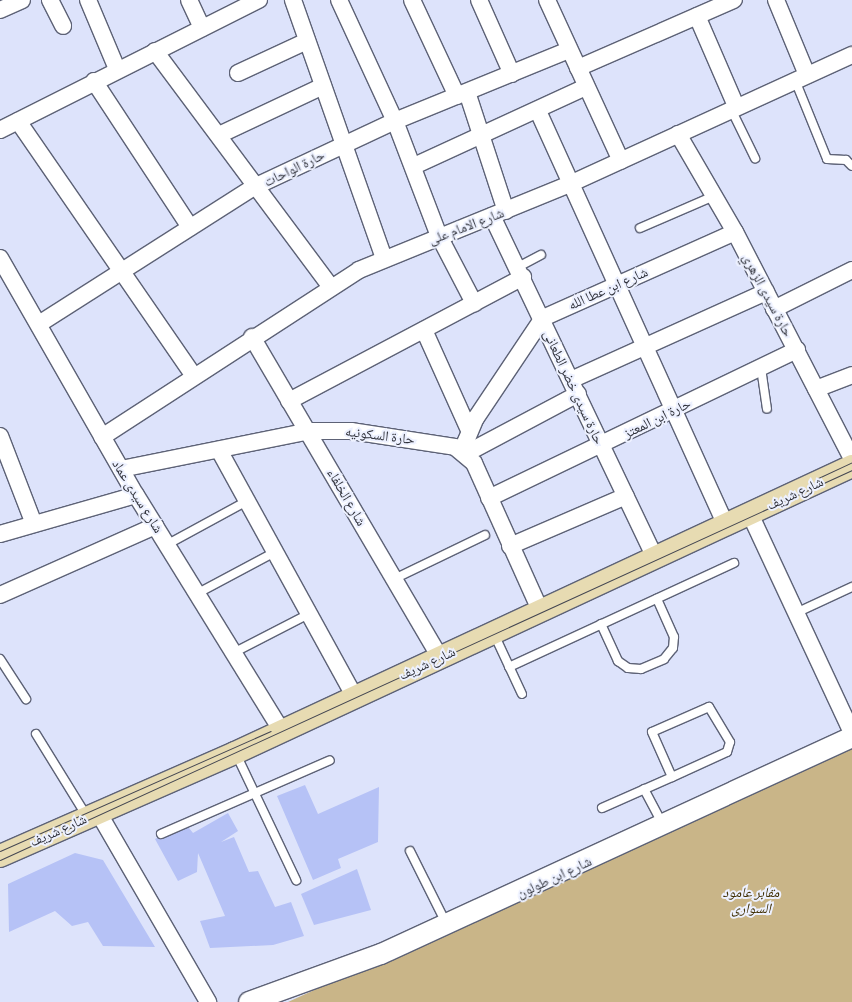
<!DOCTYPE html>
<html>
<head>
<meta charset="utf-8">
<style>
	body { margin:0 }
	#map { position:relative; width:852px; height:1002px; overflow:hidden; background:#dde3fb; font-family:"Crimson Pro","Noto Naskh Arabic",serif }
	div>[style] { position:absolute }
	.green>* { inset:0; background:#c9b588 }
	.building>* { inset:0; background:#b6c2f6 }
	.roads { filter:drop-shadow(1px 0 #5d6276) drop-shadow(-1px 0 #5d6276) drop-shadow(0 1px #5d6276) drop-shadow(0 -1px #5d6276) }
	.service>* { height:8px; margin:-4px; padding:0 4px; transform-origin:4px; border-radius:4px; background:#fff }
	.minor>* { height:16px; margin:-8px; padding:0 8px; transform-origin:8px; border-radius:8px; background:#fff }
	.tertiary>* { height:20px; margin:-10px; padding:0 10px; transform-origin:10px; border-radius:10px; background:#fff }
	.secondary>* { height:22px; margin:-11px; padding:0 11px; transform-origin:11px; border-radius:11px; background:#e7dbb2 }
	.tram>* { height:1px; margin:-0.5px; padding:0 0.5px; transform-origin:0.5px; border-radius:0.5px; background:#444651 }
	span { translate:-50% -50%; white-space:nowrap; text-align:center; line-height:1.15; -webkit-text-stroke:4px #edf1ff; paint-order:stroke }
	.street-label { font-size:14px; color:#31333c }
	.park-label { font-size:14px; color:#402f02; font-style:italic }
</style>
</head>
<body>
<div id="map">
	<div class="green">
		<i style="clip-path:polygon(852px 743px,852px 1002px,288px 1002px,649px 837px)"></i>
	</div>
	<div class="building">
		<i style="clip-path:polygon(305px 785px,318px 814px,379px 787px,378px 842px,338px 859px,341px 868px,313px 880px,277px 796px)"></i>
		<i style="clip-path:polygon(228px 813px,238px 831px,221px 842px,234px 837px,249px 872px,258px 871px,275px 907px,291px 902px,304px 936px,273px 945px,210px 948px,200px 921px,225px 916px,198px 853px,197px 872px,178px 881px,155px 839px,185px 823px,193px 833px)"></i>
		<i style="clip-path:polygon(75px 853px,103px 860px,155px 947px,103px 946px,88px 922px,72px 926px,55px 911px,9px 932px,8px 884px)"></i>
		<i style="clip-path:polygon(357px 869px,371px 910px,314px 925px,301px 894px)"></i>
	</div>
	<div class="roads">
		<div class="service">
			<i style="left:795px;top:80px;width:85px;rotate:67.9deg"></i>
			<i style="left:827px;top:159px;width:19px;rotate:3deg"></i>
			<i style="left:846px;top:160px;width:8px;rotate:45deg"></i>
			<i style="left:731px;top:109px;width:55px;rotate:63.9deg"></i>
			<i style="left:640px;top:228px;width:81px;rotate:-23.4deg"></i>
			<i style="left:518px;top:267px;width:26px;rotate:-28deg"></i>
			<i style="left:761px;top:368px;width:41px;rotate:81.7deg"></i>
			<i style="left:168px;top:544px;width:90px;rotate:-28.6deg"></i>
			<i style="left:394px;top:579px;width:101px;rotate:-25.8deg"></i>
			<i style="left:200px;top:592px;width:85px;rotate:-28.1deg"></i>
			<i style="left:796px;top:613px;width:62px;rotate:-24.9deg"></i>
			<i style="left:601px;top:624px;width:41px;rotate:65.3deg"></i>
			<i style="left:618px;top:661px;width:12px;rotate:35deg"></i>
			<i style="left:628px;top:668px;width:13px;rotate:4deg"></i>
			<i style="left:641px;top:669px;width:25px;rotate:-23deg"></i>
			<i style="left:664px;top:659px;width:14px;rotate:-51deg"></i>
			<i style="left:673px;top:648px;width:11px;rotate:-85deg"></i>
			<i style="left:674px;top:637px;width:42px;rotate:-114.1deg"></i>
			<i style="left:494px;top:634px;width:66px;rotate:65deg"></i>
			<i style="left:235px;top:652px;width:83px;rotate:-27.2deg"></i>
			<i style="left:0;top:659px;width:48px;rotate:57deg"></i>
			<i style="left:509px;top:667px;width:248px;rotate:-24.8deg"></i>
			<i style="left:36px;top:734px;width:95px;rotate:58.3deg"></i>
			<i style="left:236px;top:754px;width:140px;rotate:64.5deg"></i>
			<i style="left:644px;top:789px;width:38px;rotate:62deg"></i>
			<i style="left:602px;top:808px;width:77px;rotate:-23.9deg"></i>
			<i style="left:672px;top:777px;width:60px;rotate:-24.4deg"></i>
			<i style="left:727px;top:752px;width:10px;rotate:-73deg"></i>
			<i style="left:730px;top:742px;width:41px;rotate:-121deg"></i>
			<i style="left:709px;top:707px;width:62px;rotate:156.3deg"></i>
			<i style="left:652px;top:732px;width:49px;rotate:66deg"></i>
			<i style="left:161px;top:834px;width:184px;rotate:-23.6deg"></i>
			<i style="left:410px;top:851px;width:80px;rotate:63.4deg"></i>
		</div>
		<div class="minor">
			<i style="left:50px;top:0;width:29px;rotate:63deg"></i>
			<i style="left:88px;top:0;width:75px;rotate:67.2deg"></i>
			<i style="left:189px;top:0;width:31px;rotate:65deg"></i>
			<i style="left:293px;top:0;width:274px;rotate:70.6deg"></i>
			<i style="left:339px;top:0;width:133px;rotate:65.2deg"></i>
			<i style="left:395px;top:121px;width:123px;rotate:69.1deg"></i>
			<i style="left:439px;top:236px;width:76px;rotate:62.4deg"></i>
			<i style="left:412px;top:0;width:106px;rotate:64.9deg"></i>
			<i style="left:479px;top:0;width:81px;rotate:66deg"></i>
			<i style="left:547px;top:0;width:177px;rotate:65.3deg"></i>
			<i style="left:776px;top:0;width:81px;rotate:67.5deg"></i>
			<i style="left:0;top:10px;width:24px;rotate:-24deg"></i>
			<i style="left:697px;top:16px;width:98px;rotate:66.6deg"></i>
			<i style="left:155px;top:51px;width:293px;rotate:53.3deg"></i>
			<i style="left:578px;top:68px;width:170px;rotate:-23.6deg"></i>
			<i style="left:238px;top:73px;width:76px;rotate:-24.9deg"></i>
			<i style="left:94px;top:81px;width:175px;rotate:56.7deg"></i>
			<i style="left:467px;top:92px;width:125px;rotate:71.9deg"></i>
			<i style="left:538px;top:111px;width:455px;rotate:65.6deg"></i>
			<i style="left:18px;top:121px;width:310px;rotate:55.4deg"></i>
			<i style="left:0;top:130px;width:290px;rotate:-26.7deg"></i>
			<i style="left:678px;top:134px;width:113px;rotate:59.8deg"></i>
			<i style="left:735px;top:232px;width:255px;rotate:62.7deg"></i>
			<i style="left:219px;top:135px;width:115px;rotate:-25.2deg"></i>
			<i style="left:414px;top:166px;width:189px;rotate:-24.7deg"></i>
			<i style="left:492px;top:216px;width:379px;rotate:64.5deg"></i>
			<i style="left:0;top:258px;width:273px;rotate:60.2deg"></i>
			<i style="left:136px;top:495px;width:278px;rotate:58.3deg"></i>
			<i style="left:774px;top:309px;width:87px;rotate:-26.6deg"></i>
			<i style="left:39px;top:324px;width:257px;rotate:-32.5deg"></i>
			<i style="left:256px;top:186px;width:153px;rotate:-25.1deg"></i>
			<i style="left:395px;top:121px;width:188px;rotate:-22.2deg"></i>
			<i style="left:424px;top:330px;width:110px;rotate:65.8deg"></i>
			<i style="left:252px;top:337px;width:372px;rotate:59.6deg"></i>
			<i style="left:571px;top:380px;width:214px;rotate:-24.3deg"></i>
			<i style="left:816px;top:389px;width:39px;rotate:-21deg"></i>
			<i style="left:578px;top:394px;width:126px;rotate:152deg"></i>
			<i style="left:467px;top:453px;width:12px;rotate:-95deg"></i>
			<i style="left:466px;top:441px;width:25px;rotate:-67deg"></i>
			<i style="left:476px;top:418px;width:120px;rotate:-56.2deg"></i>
			<i style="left:543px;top:318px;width:210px;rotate:-24.1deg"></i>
			<i style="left:289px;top:401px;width:265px;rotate:-27.9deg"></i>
			<i style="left:0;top:436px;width:94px;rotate:68.9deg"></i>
			<i style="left:102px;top:437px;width:306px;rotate:-33deg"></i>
			<i style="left:359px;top:270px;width:228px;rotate:-22.2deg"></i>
			<i style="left:570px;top:184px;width:310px;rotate:-24.6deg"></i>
			<i style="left:219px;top:450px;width:282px;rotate:61.2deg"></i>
			<i style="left:121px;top:469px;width:192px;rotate:-11.4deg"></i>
			<i style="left:309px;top:431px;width:42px"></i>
			<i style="left:351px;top:431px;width:105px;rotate:8.7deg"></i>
			<i style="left:455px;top:447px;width:25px;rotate:40deg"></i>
			<i style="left:474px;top:463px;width:161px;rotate:65.8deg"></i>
			<i style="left:489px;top:498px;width:342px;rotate:-25.7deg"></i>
			<i style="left:750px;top:514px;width:242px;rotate:65deg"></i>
			<i style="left:0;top:534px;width:141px;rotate:-16deg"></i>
			<i style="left:510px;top:546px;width:126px;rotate:-23.3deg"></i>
			<i style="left:0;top:595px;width:170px;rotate:-24deg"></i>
			<i style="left:98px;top:812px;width:220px;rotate:59.9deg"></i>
		</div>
		<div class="tertiary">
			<i style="left:249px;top:1002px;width:140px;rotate:-20deg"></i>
			<i style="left:381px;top:954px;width:519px;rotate:-24.74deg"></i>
		</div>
		<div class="secondary">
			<i style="left:0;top:856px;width:257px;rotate:-23.7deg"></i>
			<i style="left:235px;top:753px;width:680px;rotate:-24.95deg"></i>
		</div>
	</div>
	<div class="tram">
		<i style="left:816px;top:479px;width:40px;rotate:-25deg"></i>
		<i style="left:0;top:851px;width:296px;rotate:-23.9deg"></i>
		<i style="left:0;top:860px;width:937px;rotate:-24.6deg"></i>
	</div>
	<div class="street-label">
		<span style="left:294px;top:168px;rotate:-26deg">حارة الواحات</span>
		<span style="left:466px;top:226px;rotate:-21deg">شارع الامام على</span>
		<span style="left:608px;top:288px;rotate:-24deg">شارع ابن عطا الله</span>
		<span style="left:768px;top:295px;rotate:62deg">حارة سيدى الزهري</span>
		<span style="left:574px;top:387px;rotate:65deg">حارة سيدى خضر الطعانى</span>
		<span style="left:657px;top:418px;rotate:-26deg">حارة ابن المعتز</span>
		<span style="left:380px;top:435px;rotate:7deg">حارة السكونيه</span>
		<span style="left:795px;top:493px;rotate:-25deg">شارع شريف</span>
		<span style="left:138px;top:496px;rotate:58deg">شارع سيدى عماد</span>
		<span style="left:347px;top:497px;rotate:60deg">شارع الخلفاء</span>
		<span style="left:427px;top:663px;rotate:-25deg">شارع شريف</span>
		<span style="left:58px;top:830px;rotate:-24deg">شارع شريف</span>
		<span style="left:554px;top:877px;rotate:-25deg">شارع ابن طولون</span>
	</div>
	<div class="park-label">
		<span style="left:751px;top:900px">مقابر عامود<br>السوارى</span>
	</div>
</div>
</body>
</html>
